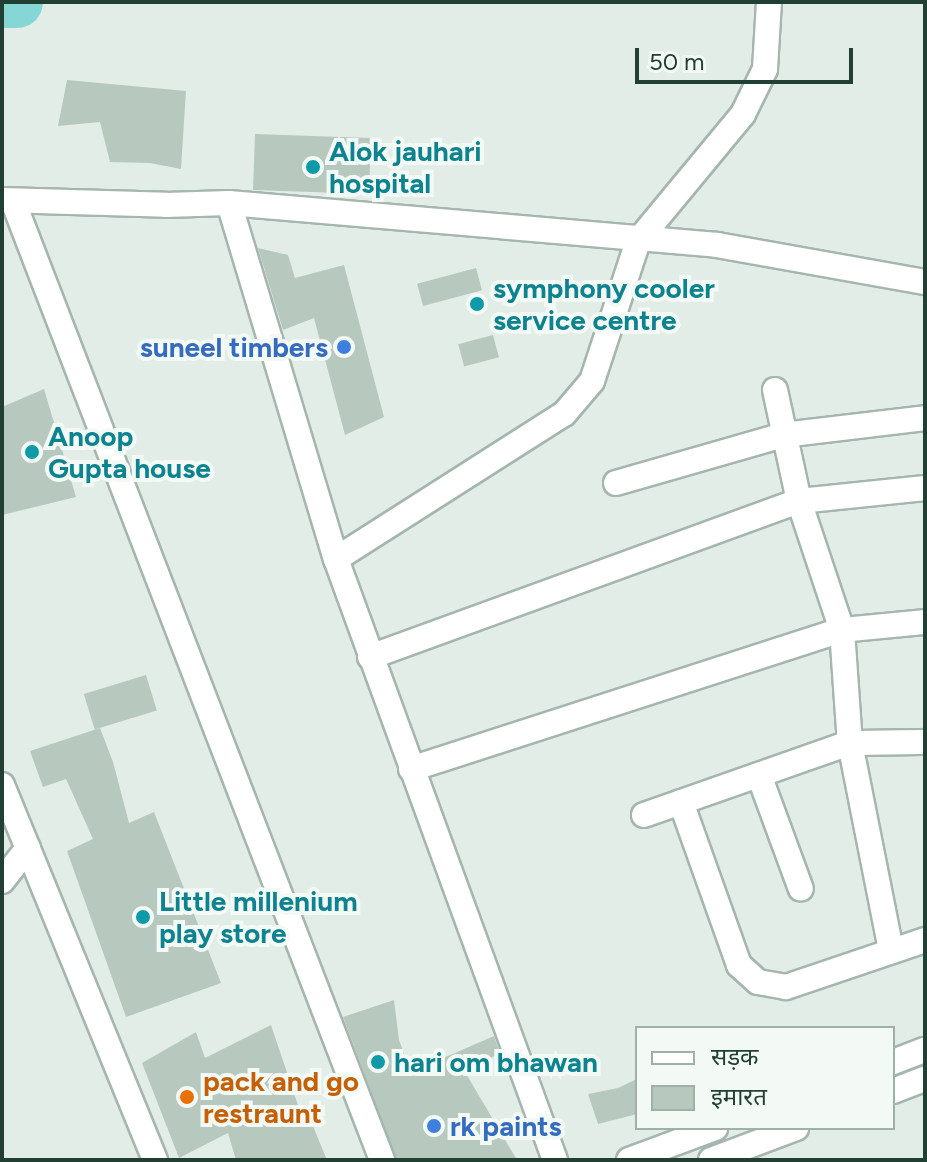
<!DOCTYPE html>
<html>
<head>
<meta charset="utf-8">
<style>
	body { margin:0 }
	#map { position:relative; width:927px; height:1162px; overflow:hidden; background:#e2ede7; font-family:Figtree,"Noto Sans Devanagari",sans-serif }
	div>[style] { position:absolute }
	.river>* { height:52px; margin:-26px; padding:0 26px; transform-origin:26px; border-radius:26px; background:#87d6d6 }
	.building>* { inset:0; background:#b7c8bf; transform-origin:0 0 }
	.roads { filter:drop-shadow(2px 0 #a4b6ad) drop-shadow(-2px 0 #a4b6ad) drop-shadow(0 2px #a4b6ad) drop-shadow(0 -2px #a4b6ad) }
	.minor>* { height:24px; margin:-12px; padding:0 12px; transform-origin:12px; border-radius:12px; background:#fff }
	.dots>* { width:22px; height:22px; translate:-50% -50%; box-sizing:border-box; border:4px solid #f3faf5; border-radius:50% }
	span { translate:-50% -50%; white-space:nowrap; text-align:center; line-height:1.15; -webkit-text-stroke:8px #f3faf5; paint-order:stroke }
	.culture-label { font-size:28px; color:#0d838f; font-weight:700 }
	.left { translate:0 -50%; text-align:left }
	.shop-label { font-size:28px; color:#366cbe; font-weight:700 }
	.right { translate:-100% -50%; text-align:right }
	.food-label { font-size:28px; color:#c56008; font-weight:700 }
	.frame { position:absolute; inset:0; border:4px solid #214033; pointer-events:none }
	.legend { position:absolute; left:635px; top:1026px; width:260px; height:104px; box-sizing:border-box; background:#f3faf5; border:2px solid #9fb0a7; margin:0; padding:10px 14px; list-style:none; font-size:24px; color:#214033 }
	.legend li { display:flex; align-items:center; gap:16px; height:40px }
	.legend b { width:40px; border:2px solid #9fb0a7 }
	.scale { position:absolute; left:635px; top:48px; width:218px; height:36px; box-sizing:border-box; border:4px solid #214033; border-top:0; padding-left:10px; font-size:24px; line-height:28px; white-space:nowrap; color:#214033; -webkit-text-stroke:6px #f3faf5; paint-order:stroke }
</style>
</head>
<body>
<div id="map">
	<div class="river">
		<i style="left:3px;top:2px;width:14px"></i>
	</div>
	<div class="building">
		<i style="clip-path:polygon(67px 80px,186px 91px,181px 169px,150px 163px,110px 162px,100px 122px,58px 126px)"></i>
		<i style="left:255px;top:134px;width:116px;height:56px;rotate:2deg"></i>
		<i style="clip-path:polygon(258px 248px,288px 255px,295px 278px,344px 265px,384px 417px,345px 435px,314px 318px,283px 330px)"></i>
		<i style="left:476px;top:268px;width:23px;height:61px;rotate:75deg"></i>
		<i style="left:493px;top:335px;width:23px;height:36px;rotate:75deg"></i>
		<i style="clip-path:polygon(44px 389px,76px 497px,2px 515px,2px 407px)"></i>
		<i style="left:146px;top:675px;width:37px;height:65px;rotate:73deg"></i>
		<i style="clip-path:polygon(100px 728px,113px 762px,129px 823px,154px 812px,221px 983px,126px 1017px,67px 851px,93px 839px,66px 779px,43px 787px,30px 751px)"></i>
		<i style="clip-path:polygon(394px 1000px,399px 1040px,411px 1072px,494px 1036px,500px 1053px,465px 1072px,517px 1160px,397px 1160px,343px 1017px)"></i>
		<i style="clip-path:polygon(271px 1025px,302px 1117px,308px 1114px,327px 1160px,236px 1160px,228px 1133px,179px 1158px,142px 1063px,196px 1032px,205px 1058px)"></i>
		<i style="clip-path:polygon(637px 1079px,637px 1114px,598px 1124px,588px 1094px,618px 1088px)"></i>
	</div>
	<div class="roads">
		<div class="minor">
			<i style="left:2px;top:200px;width:164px;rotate:1.7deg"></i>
			<i style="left:166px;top:205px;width:63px;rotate:-1.8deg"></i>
			<i style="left:229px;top:203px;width:490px;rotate:4.9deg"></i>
			<i style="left:717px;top:245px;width:211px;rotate:10.1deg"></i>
			<i style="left:13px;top:201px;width:1028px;rotate:68.95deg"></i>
			<i style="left:229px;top:203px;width:372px;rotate:73.3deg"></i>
			<i style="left:336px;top:559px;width:640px;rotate:69.98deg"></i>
			<i style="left:775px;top:390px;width:114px;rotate:77.8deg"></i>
			<i style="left:799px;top:501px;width:136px;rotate:71.6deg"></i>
			<i style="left:842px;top:630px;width:113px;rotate:86deg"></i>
			<i style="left:850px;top:743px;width:212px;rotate:78.8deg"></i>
			<i style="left:616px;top:483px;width:174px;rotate:-16deg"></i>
			<i style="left:783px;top:435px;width:143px;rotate:-6.8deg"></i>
			<i style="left:336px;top:559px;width:270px;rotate:-32.5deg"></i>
			<i style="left:564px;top:414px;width:43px;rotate:-49.7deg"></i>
			<i style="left:592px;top:381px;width:147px;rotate:-71.8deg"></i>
			<i style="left:638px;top:241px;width:165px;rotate:-50.4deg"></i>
			<i style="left:743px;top:114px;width:50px;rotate:-63.9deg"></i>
			<i style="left:765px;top:69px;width:67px;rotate:-86.6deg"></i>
			<i style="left:370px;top:657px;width:456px;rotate:-20deg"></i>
			<i style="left:799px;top:501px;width:127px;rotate:-5.9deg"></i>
			<i style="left:411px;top:769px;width:453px;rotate:-17.9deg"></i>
			<i style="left:842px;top:630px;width:83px;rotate:-5.5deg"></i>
			<i style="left:759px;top:775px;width:121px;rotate:69.8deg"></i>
			<i style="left:2px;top:785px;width:405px;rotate:67.8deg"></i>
			<i style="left:681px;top:802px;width:173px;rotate:70.4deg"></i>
			<i style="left:739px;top:965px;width:25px;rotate:42deg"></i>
			<i style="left:758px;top:982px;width:28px;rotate:10deg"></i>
			<i style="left:786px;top:987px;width:147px;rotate:-18.7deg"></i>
			<i style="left:644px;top:815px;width:218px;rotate:-19.3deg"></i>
			<i style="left:850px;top:743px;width:75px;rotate:-0.8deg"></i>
			<i style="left:2px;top:881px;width:42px;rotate:-51.8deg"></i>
			<i style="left:893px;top:1062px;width:34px;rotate:-21deg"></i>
			<i style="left:893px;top:1091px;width:34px;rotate:-21deg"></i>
			<i style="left:629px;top:1160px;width:92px;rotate:-20.4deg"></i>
			<i style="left:711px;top:1160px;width:91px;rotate:-20.6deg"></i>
		</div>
	</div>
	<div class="dots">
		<i style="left:313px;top:167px;background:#0f9aa8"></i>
		<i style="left:477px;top:304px;background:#0f9aa8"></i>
		<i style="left:344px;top:347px;background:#3f7fe0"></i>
		<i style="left:32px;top:452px;background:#0f9aa8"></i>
		<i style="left:143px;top:917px;background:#0f9aa8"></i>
		<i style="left:378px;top:1062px;background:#0f9aa8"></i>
		<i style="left:187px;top:1097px;background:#e8710a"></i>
		<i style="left:434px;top:1126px;background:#3f7fe0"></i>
	</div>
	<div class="culture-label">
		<span class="left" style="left:329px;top:167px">Alok jauhari<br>hospital</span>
		<span class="left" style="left:493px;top:304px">symphony cooler<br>service centre</span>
		<span class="left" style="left:48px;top:452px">Anoop<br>Gupta house</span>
		<span class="left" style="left:159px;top:917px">Little millenium<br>play store</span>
		<span class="left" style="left:394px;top:1062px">hari om bhawan</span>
	</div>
	<div class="shop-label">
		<span class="right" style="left:328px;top:347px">suneel timbers</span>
		<span class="left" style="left:450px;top:1126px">rk paints</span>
	</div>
	<div class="food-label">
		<span class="left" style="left:203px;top:1097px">pack and go<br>restraunt</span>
	</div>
	<div class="frame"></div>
	<ul class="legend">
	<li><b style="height:10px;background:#fff"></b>सड़क</li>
	<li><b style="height:22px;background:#b7c8bf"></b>इमारत</li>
	</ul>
	<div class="scale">50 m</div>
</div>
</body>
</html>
